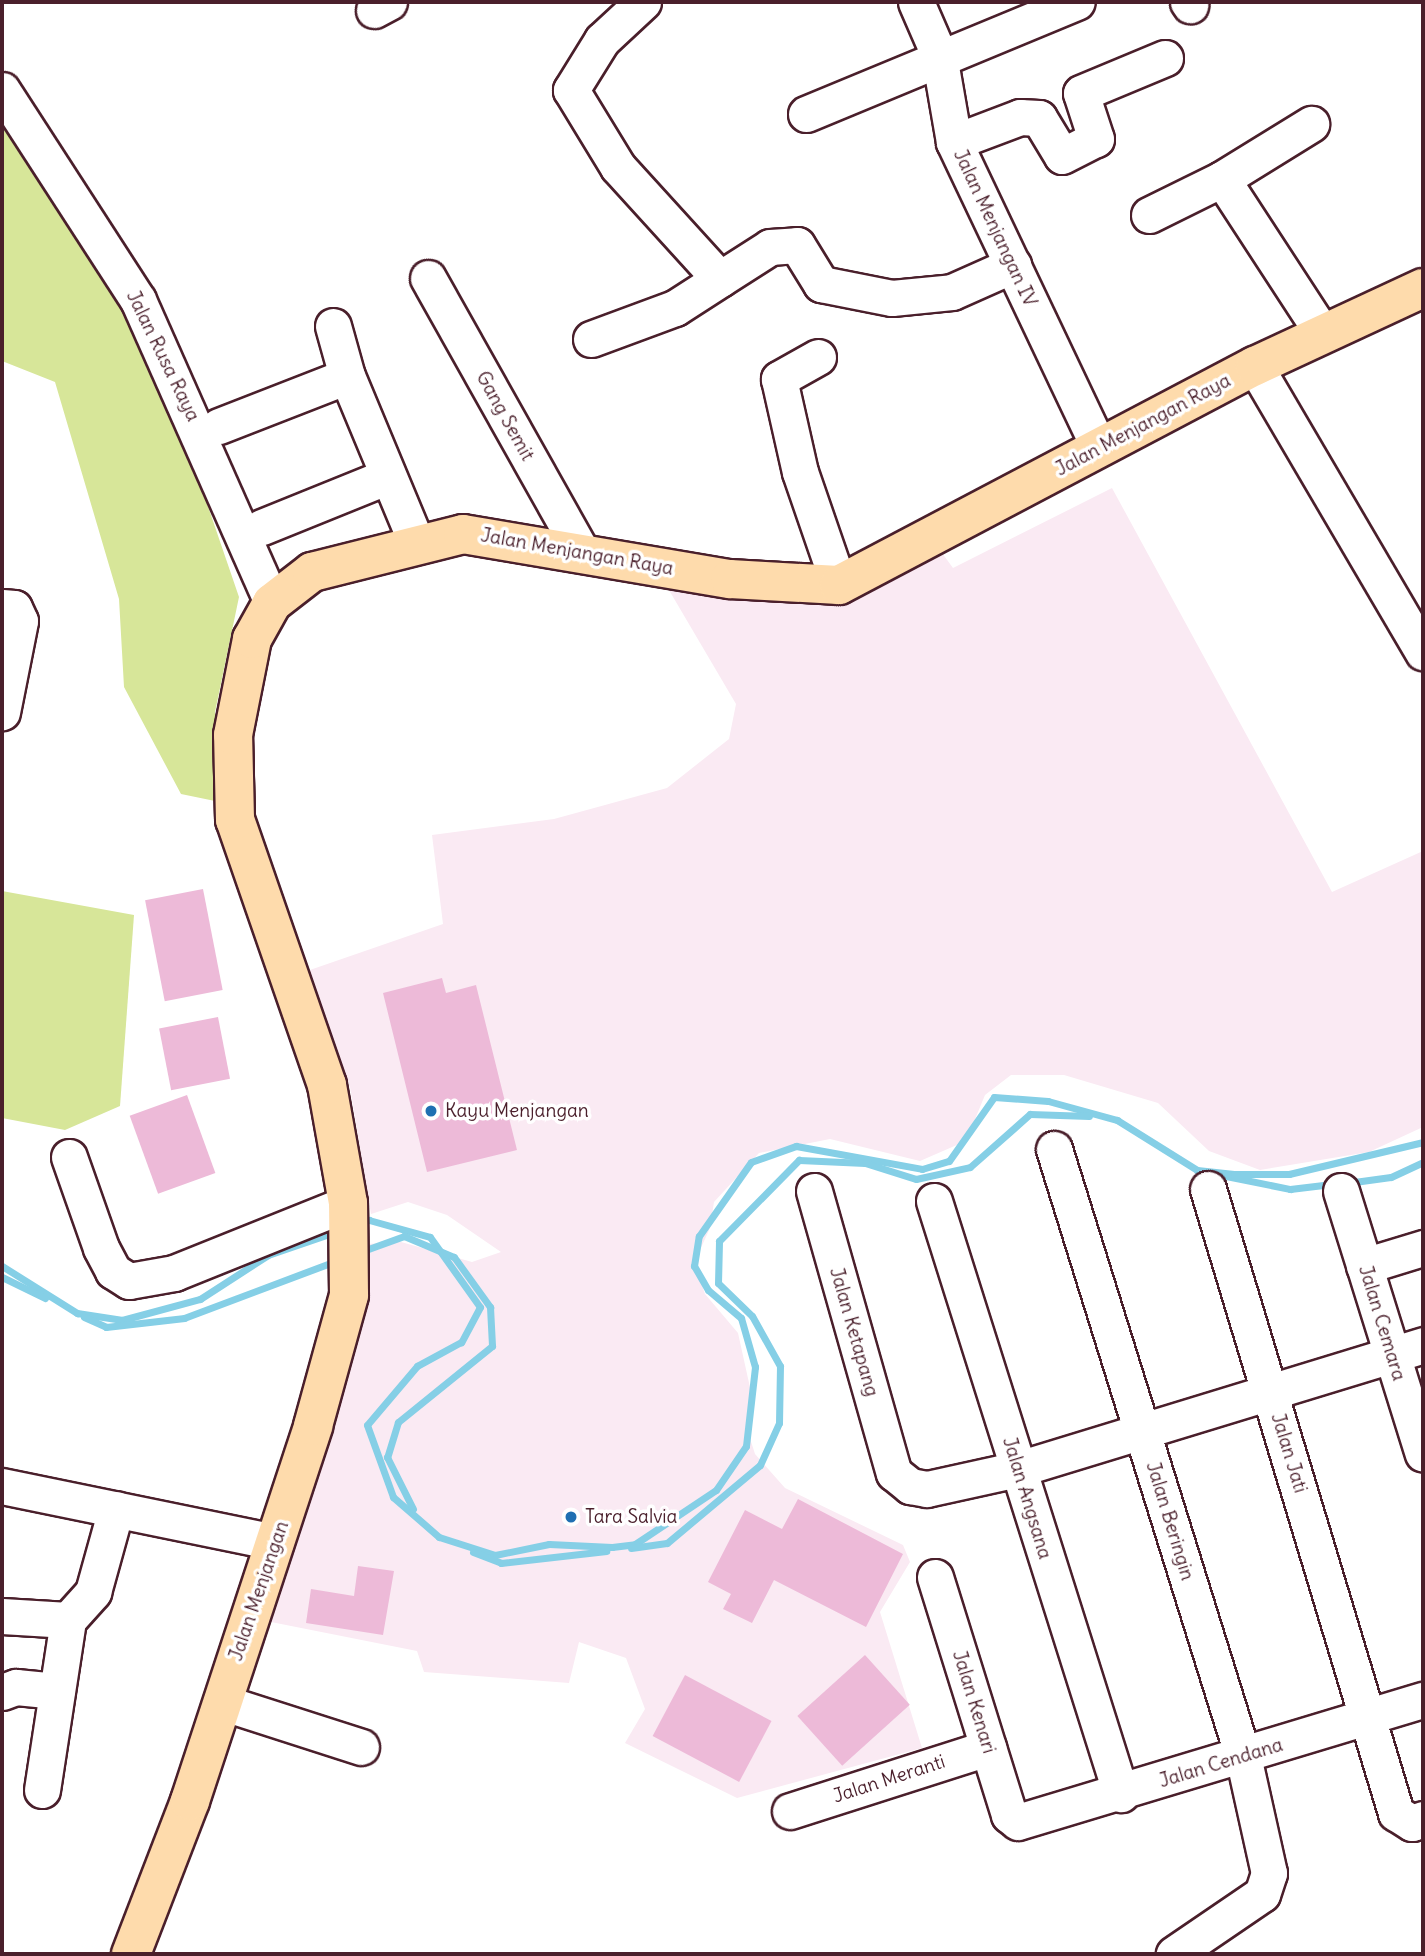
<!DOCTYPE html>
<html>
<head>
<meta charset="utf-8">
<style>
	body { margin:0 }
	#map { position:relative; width:1425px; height:1956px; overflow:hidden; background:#fff; font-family:Delius,sans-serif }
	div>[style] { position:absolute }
	.built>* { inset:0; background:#faeaf3 }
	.green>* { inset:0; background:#d7e699 }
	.stream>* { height:7px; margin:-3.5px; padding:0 3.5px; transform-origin:3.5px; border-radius:3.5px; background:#85cfe6 }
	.building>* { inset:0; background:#edbad8; transform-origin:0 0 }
	.roads { filter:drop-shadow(2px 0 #4a1f2b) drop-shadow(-2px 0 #4a1f2b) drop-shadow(0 2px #4a1f2b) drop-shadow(0 -2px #4a1f2b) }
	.minor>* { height:35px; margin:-17.5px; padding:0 17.5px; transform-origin:17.5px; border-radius:17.5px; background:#fff }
	.major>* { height:38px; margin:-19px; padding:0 19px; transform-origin:19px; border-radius:19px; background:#fedbac }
	.dots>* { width:19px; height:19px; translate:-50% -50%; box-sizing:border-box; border:4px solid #fff; border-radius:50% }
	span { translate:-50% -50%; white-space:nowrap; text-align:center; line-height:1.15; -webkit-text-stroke:7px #fff; paint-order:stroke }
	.street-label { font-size:19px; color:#4a1f2b }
	.poi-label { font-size:19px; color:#4a1f2b }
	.left { translate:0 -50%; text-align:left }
	.frame { position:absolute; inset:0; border:4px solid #4a1f2b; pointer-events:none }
</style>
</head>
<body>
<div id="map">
	<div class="built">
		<i style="clip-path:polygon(1112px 488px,1332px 892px,1423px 851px,1423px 1127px,1369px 1152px,1260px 1170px,1209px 1151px,1158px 1103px,1064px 1075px,1011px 1075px,985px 1095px,966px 1141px,920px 1161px,830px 1139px,759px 1153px,714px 1202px,710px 1228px,694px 1263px,705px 1294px,738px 1333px,751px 1392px,747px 1429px,755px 1454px,785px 1488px,903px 1545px,910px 1562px,880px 1612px,922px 1748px,737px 1798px,625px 1743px,645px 1709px,626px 1658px,579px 1642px,569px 1683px,424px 1672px,417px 1651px,266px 1621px,367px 1244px,401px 1242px,472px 1262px,501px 1252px,447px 1215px,408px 1202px,371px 1214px,350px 1087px,307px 971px,443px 924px,432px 835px,554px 819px,667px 788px,729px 739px,736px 704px,666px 585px,808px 603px,874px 585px,937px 546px,953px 568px)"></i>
	</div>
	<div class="green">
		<i style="clip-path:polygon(2px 104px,162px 372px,239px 597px,215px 712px,215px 801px,181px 794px,124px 687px,119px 599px,55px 382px,2px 361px)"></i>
		<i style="clip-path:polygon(2px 891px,134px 915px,120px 1106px,65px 1130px,2px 1118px)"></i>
	</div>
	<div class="stream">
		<i style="left:1216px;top:1174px;width:76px;rotate:11.5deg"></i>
		<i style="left:1290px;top:1189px;width:42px;rotate:-6.8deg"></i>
		<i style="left:1347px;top:1183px;width:44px;rotate:-7.8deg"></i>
		<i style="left:1391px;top:1177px;width:35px;rotate:-25deg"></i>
		<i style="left:359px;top:1224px;width:11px;rotate:-22deg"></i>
		<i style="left:369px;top:1220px;width:63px;rotate:15.6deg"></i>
		<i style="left:430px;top:1237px;width:86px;rotate:54.5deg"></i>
		<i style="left:480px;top:1307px;width:40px;rotate:118deg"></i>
		<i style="left:461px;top:1342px;width:50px;rotate:151.4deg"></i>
		<i style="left:417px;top:1366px;width:77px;rotate:130.3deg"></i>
		<i style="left:367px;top:1425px;width:77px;rotate:70.1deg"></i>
		<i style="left:393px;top:1497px;width:61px;rotate:41deg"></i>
		<i style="left:439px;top:1537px;width:59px;rotate:17.8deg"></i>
		<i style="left:495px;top:1555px;width:55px;rotate:-11.5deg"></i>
		<i style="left:549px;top:1544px;width:63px;rotate:2.7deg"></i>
		<i style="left:612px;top:1547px;width:23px;rotate:-7deg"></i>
		<i style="left:635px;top:1544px;width:97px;rotate:-33.7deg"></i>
		<i style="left:716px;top:1490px;width:53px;rotate:-55.7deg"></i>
		<i style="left:746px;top:1446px;width:80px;rotate:-83.5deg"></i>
		<i style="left:755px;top:1367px;width:51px;rotate:-105.9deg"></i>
		<i style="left:741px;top:1318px;width:43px;rotate:-139.7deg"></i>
		<i style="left:708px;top:1290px;width:28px;rotate:-120deg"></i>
		<i style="left:694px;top:1266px;width:30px;rotate:-81deg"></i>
		<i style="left:699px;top:1236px;width:90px;rotate:-54.9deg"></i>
		<i style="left:751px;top:1162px;width:48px;rotate:-19.6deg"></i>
		<i style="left:796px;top:1146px;width:128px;rotate:10.3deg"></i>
		<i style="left:922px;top:1169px;width:28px;rotate:-17deg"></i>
		<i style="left:949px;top:1161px;width:78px;rotate:-54.9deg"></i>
		<i style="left:994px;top:1097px;width:54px;rotate:4.2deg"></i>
		<i style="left:1048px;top:1101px;width:72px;rotate:15.4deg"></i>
		<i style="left:1117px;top:1120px;width:94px;rotate:32deg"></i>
		<i style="left:1197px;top:1170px;width:37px;rotate:6deg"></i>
		<i style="left:1234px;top:1174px;width:55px"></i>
		<i style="left:1289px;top:1174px;width:138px;rotate:-13.4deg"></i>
		<i style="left:360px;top:1252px;width:47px;rotate:-20deg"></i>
		<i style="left:404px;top:1236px;width:54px;rotate:22.8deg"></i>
		<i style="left:454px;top:1257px;width:62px;rotate:54.2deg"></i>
		<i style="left:490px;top:1307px;width:39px;rotate:87deg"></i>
		<i style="left:492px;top:1346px;width:121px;rotate:141deg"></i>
		<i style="left:398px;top:1422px;width:37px;rotate:107deg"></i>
		<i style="left:387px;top:1457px;width:58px;rotate:63.4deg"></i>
		<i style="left:2px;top:1266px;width:89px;rotate:32.1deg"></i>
		<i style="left:77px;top:1313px;width:46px;rotate:8.8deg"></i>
		<i style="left:122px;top:1320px;width:81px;rotate:-15.1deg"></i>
		<i style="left:200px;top:1299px;width:81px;rotate:-32.9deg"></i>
		<i style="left:268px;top:1255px;width:74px;rotate:-18.9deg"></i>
		<i style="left:2px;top:1277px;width:48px;rotate:26deg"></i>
		<i style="left:84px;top:1317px;width:24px;rotate:24deg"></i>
		<i style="left:106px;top:1327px;width:79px;rotate:-6.6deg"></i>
		<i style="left:184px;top:1318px;width:162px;rotate:-20.6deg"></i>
		<i style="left:631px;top:1548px;width:36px;rotate:-8deg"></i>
		<i style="left:667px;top:1543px;width:121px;rotate:-40deg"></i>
		<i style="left:760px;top:1465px;width:46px;rotate:-65.7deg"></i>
		<i style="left:779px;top:1423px;width:57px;rotate:-89deg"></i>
		<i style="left:780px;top:1366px;width:57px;rotate:-119.2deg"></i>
		<i style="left:752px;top:1316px;width:47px;rotate:-135.9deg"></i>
		<i style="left:718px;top:1283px;width:42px;rotate:-88.6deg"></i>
		<i style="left:719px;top:1241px;width:114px;rotate:-45.4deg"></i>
		<i style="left:799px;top:1160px;width:66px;rotate:2.6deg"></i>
		<i style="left:865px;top:1163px;width:53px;rotate:17.4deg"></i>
		<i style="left:916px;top:1179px;width:55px;rotate:-12.5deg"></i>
		<i style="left:970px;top:1167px;width:80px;rotate:-41.5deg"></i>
		<i style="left:1030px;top:1114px;width:59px;rotate:1.9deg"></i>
		<i style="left:473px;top:1552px;width:30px;rotate:21deg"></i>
		<i style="left:501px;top:1563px;width:106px;rotate:-6.5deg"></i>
	</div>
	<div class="building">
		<i style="left:203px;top:889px;width:103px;height:59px;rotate:79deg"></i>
		<i style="clip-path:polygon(442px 978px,446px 993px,476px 985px,517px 1150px,427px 1172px,383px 993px)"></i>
		<i style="left:218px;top:1017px;width:63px;height:60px;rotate:79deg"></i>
		<i style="left:187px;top:1095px;width:83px;height:61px;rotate:70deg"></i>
		<i style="clip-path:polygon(798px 1499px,903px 1554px,866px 1627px,774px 1580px,752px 1623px,723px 1609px,731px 1594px,708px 1582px,745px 1510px,782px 1529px)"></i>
		<i style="clip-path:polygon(358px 1566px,394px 1571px,383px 1635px,306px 1623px,311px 1589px,354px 1596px)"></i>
		<i style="left:865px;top:1655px;width:67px;height:91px;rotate:48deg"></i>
		<i style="left:685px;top:1675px;width:98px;height:69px;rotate:28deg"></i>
	</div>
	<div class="roads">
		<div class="minor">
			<i style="left:643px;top:2px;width:56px;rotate:137.2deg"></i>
			<i style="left:602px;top:40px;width:59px;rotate:121.8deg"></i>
			<i style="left:571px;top:90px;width:90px;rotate:58.6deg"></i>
			<i style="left:618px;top:167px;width:151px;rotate:47.7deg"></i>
			<i style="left:720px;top:279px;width:59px;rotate:-32.6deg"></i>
			<i style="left:770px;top:247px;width:27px;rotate:-4deg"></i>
			<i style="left:797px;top:245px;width:46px;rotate:58.4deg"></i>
			<i style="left:821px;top:284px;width:72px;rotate:11.2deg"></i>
			<i style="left:892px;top:298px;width:60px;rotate:-5.7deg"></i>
			<i style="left:952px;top:292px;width:67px;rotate:-23.9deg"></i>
			<i style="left:916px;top:2px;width:58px;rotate:66.5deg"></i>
			<i style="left:939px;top:55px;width:88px;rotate:80.2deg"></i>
			<i style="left:954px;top:142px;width:338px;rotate:64.6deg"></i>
			<i style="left:1188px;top:2px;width:4px;rotate:56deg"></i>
			<i style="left:374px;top:10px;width:17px;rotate:-28deg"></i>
			<i style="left:2px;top:90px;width:250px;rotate:57.1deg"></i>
			<i style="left:138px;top:300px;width:331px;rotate:66.1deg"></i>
			<i style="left:806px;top:114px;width:293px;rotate:-22.5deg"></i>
			<i style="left:954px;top:142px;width:71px;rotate:-20.7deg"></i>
			<i style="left:1020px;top:117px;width:19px;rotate:3deg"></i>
			<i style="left:1039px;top:118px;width:44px;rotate:58.8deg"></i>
			<i style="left:1062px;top:156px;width:38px;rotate:-27deg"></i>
			<i style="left:1096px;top:139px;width:48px;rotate:-108.1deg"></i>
			<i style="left:1081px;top:93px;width:91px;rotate:-22.6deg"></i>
			<i style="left:1222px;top:179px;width:105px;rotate:-31.7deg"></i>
			<i style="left:1149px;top:215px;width:81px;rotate:-26.3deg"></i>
			<i style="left:1222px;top:179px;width:185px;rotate:56.9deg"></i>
			<i style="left:428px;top:278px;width:317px;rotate:60.7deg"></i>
			<i style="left:333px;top:326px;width:52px;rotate:74.4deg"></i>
			<i style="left:347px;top:376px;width:180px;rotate:67.4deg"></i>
			<i style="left:591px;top:339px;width:90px;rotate:-20.3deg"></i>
			<i style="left:675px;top:308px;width:54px;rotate:-32.8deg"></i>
			<i style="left:818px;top:357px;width:45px;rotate:150.6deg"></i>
			<i style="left:779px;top:379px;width:95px;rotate:77.3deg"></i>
			<i style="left:800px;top:472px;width:120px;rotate:71deg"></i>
			<i style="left:1255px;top:366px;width:332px;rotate:59.6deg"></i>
			<i style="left:219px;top:426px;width:137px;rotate:-21.3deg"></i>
			<i style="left:262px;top:527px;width:136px;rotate:-22deg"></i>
			<i style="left:2px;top:607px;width:12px;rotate:5deg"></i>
			<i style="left:14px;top:608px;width:14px;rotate:65deg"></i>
			<i style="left:20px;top:621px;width:93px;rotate:101.2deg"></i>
			<i style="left:1054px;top:1149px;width:636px;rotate:72.71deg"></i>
			<i style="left:1243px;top:1756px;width:120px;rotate:77.5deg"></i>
			<i style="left:1269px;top:1873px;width:22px;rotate:108deg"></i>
			<i style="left:1262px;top:1894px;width:107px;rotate:145.7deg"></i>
			<i style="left:69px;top:1157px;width:96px;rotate:70.6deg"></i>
			<i style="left:101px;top:1248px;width:26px;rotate:62deg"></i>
			<i style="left:113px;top:1271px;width:19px;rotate:32deg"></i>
			<i style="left:129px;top:1281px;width:46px;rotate:-10.1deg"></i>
			<i style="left:174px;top:1273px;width:188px;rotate:-21.9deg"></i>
			<i style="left:1208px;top:1189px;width:652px;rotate:73.23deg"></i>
			<i style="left:1396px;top:1813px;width:19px;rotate:32deg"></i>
			<i style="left:1412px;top:1823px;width:12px;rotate:-20deg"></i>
			<i style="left:814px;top:1191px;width:293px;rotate:74.2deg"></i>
			<i style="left:894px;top:1473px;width:21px;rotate:39deg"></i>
			<i style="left:910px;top:1486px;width:17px;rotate:10deg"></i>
			<i style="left:927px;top:1489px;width:93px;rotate:-12.4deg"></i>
			<i style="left:1018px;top:1469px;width:424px;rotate:-17deg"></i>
			<i style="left:1341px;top:1191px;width:275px;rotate:72.7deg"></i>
			<i style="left:934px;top:1201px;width:622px;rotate:72.5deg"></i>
			<i style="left:1364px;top:1266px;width:62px;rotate:-17deg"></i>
			<i style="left:2px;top:1486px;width:279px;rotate:11.6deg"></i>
			<i style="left:935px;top:1577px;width:249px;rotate:72.7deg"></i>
			<i style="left:1009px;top:1815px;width:11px;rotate:38deg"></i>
			<i style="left:1018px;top:1822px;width:423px;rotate:-16.8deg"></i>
			<i style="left:2px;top:1616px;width:66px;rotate:3.5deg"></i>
			<i style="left:2px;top:1692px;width:15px;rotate:-20deg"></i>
			<i style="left:16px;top:1687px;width:41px;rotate:5.6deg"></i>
			<i style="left:221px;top:1702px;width:147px;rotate:17.8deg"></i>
			<i style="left:42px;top:1790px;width:172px;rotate:-81.3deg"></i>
			<i style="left:68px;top:1620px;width:38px;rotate:-48deg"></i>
			<i style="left:93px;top:1592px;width:86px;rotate:-74.5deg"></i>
			<i style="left:790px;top:1811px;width:208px;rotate:-17.7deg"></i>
		</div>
		<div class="major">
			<i style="left:131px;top:1954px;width:164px;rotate:-68.9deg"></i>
			<i style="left:190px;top:1801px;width:395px;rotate:-71.8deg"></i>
			<i style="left:313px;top:1426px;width:136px;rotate:-74.6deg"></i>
			<i style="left:349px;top:1295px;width:92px;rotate:-90.6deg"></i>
			<i style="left:348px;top:1203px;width:120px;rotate:-100.1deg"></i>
			<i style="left:327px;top:1085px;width:281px;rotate:-109.1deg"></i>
			<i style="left:235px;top:820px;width:85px;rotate:-91.3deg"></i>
			<i style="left:233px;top:735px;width:98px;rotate:-78.8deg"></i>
			<i style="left:252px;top:639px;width:41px;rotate:-60.9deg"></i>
			<i style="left:272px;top:603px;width:51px;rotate:-37.8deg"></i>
			<i style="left:312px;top:572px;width:156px;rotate:-14.1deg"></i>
			<i style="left:463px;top:534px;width:271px;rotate:9.6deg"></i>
			<i style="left:730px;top:579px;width:109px;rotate:3.2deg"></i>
			<i style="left:839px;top:585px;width:470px;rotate:-27.8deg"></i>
			<i style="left:1255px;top:366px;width:185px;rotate:-24.9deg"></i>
		</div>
	</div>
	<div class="dots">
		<i style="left:431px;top:1111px;background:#1f6fb2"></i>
		<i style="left:571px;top:1517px;background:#1f6fb2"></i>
	</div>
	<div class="street-label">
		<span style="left:995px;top:228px;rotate:65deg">Jalan Menjangan IV</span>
		<span style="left:163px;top:356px;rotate:64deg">Jalan Rusa Raya</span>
		<span style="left:505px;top:416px;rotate:61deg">Gang Semit</span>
		<span style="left:1143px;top:425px;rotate:-28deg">Jalan Menjangan Raya</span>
		<span style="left:577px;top:552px;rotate:10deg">Jalan Menjangan Raya</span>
		<span style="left:1382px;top:1323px;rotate:73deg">Jalan Cemara</span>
		<span style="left:854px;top:1332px;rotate:74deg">Jalan Ketapang</span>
		<span style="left:1289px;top:1453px;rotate:73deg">Jalan Jati</span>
		<span style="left:1027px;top:1498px;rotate:73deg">Jalan Angsana</span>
		<span style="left:1170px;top:1521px;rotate:73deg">Jalan Beringin</span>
		<span style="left:259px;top:1591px;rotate:-71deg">Jalan Menjangan</span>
		<span style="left:974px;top:1702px;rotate:73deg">Jalan Kenari</span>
		<span style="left:1221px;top:1763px;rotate:-17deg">Jalan Cendana</span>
		<span style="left:889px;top:1779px;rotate:-18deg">Jalan Meranti</span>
	</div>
	<div class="poi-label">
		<span class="left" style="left:445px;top:1111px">Kayu Menjangan</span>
		<span class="left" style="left:585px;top:1517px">Tara Salvia</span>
	</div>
	<div class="frame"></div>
</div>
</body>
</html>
